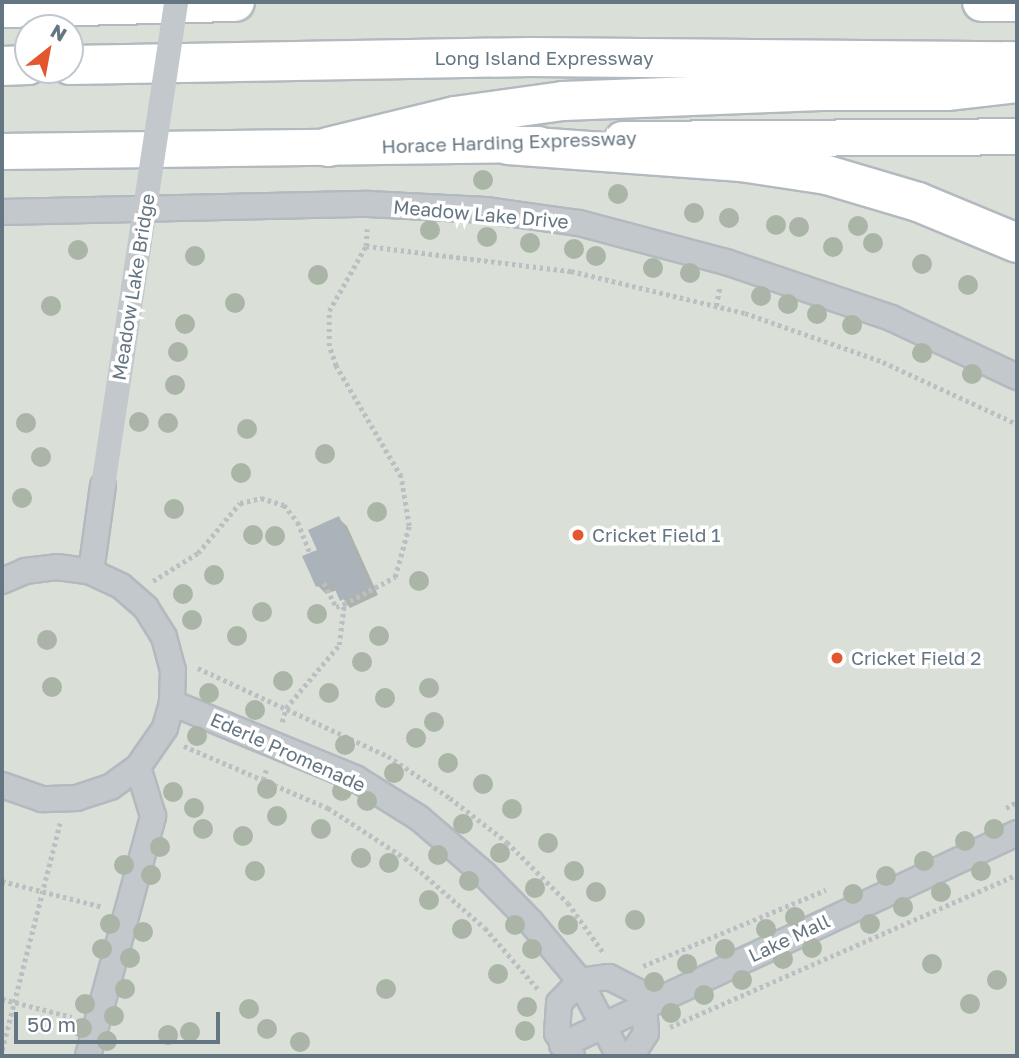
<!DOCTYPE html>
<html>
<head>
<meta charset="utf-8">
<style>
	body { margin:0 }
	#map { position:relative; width:1019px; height:1058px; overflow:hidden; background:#fafaf8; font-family:"Golos Text",sans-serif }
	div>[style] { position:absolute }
	.green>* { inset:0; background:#dadfd7 }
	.shadow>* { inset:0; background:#0003 }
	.building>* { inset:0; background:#aab3b9 }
	.path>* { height:4.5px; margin-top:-2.25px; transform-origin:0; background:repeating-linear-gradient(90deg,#bbbfc2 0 3.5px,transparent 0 7px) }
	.roads { filter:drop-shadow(2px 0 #b3babf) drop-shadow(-2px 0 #b3babf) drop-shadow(0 2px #b3babf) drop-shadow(0 -2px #b3babf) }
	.street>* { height:24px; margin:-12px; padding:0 12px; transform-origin:12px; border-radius:12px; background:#c3c8cc }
	.secondary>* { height:35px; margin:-17.5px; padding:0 17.5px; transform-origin:17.5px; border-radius:17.5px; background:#fff }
	.highway>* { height:38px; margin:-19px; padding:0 19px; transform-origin:19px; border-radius:19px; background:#fff }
	.street-bridge>* { height:24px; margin:-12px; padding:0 12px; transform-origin:12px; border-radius:12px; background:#c3c8cc }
	.trees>* { width:20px; height:20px; margin:-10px; border-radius:50%; background:#aab4a7 }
	.dots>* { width:19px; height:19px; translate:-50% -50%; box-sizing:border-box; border:4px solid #fff; border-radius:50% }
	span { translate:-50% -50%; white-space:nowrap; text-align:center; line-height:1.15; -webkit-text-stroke:7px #fff; paint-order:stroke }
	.street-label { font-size:19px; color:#657683 }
	.poi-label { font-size:19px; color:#657683 }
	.left { translate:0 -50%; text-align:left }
	.frame { position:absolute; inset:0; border:4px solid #657683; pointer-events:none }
	.north { position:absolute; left:14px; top:14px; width:70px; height:70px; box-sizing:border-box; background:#fff; border:2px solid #c1c8cd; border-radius:50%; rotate:31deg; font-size:19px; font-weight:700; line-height:28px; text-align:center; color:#657683 }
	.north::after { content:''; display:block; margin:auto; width:24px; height:32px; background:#e4572e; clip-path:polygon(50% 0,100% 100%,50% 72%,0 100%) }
	.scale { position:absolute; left:14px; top:1012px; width:206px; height:32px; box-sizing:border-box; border:4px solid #657683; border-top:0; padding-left:9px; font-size:21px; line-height:24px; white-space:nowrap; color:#657683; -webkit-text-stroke:5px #fff; paint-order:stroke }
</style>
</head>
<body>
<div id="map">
	<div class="green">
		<i style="clip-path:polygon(evenodd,2px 2px,1017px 2px,1017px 1056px,2px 1056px,2px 2px,28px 28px,70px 28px,70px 70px,28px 70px,28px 28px)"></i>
	</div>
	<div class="shadow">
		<i style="clip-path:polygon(338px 518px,347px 526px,378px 595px,350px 608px,337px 590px,326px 594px,318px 586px,319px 551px)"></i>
	</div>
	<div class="building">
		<i style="clip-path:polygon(339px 516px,371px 587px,340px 601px,331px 580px,316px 587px,302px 556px,317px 550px,308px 530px)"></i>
	</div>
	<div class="path">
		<i style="left:366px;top:246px;width:207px;rotate:7deg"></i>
		<i style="left:571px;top:271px;width:179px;rotate:13.6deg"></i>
		<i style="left:745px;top:313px;width:146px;rotate:19.5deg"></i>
		<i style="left:883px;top:362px;width:148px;rotate:24.8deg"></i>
		<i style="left:716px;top:306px;width:20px;rotate:-79deg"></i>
		<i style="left:153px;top:581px;width:53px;rotate:-31.9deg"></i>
		<i style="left:198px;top:553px;width:65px;rotate:-50deg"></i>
		<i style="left:240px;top:503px;width:22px;rotate:-13deg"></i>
		<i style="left:261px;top:498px;width:24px;rotate:17deg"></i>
		<i style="left:284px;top:505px;width:22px;rotate:51deg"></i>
		<i style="left:298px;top:522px;width:33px;rotate:69deg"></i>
		<i style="left:324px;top:583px;width:27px;rotate:63deg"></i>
		<i style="left:336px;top:607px;width:9px;rotate:-21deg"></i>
		<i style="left:198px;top:668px;width:209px;rotate:24.9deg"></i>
		<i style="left:388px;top:756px;width:75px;rotate:34.1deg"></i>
		<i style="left:450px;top:798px;width:72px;rotate:37.7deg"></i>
		<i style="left:507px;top:842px;width:86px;rotate:45deg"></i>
		<i style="left:568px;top:903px;width:60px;rotate:54.5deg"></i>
		<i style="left:282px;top:722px;width:15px;rotate:-74deg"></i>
		<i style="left:286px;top:708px;width:82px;rotate:-49.9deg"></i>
		<i style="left:339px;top:645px;width:41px;rotate:-83deg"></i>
		<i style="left:344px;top:604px;width:58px;rotate:-27.9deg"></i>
		<i style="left:395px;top:577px;width:53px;rotate:-74.6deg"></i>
		<i style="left:409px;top:526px;width:50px;rotate:-99.3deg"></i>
		<i style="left:401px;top:477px;width:129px;rotate:-120.4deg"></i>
		<i style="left:336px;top:366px;width:21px;rotate:-109deg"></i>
		<i style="left:329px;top:346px;width:35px;rotate:-90deg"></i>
		<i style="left:329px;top:311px;width:75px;rotate:-60.4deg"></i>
		<i style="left:366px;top:246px;width:17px;rotate:-87deg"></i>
		<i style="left:184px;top:746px;width:157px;rotate:23.3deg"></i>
		<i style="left:328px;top:808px;width:92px;rotate:33deg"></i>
		<i style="left:405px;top:858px;width:106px;rotate:41.2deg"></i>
		<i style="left:485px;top:928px;width:81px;rotate:49deg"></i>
		<i style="left:263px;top:780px;width:14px;rotate:-73deg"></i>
		<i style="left:1006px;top:808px;width:13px;rotate:-29deg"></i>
		<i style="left:2px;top:881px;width:104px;rotate:14.4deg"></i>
		<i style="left:643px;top:966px;width:198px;rotate:-22.6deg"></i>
		<i style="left:2px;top:999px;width:72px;rotate:14.4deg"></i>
		<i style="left:670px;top:1027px;width:379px;rotate:-23.7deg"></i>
		<i style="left:2px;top:1050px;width:234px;rotate:-75.7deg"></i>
	</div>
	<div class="roads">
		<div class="street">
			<i style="left:2px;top:212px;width:366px;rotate:-1.3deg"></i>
			<i style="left:368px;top:204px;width:118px;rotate:2.9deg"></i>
			<i style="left:486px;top:210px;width:94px;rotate:8deg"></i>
			<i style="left:579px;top:223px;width:152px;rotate:14.9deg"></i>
			<i style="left:726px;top:262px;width:174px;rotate:18.7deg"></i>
			<i style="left:891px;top:318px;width:139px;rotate:25.1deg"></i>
			<i style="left:91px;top:572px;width:87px;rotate:-82.1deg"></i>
			<i style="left:2px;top:581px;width:25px;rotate:-23deg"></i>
			<i style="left:25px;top:571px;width:32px;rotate:-7deg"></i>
			<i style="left:57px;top:567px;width:34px;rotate:8deg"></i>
			<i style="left:91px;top:572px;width:33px;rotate:25deg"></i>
			<i style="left:121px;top:586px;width:33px;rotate:41deg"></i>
			<i style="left:146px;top:608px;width:34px;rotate:58deg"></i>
			<i style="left:164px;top:637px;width:34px;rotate:75deg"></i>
			<i style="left:173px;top:670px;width:33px;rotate:92deg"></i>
			<i style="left:172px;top:703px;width:26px;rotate:106deg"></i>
			<i style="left:165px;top:728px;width:47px;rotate:124.7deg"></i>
			<i style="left:138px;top:767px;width:34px;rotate:144deg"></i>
			<i style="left:110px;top:787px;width:35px;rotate:162deg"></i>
			<i style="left:77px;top:798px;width:35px;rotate:178deg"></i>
			<i style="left:42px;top:799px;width:42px;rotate:-160.7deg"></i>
			<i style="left:172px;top:703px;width:198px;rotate:22.3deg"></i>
			<i style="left:355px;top:778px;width:75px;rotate:32deg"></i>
			<i style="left:419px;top:818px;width:86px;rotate:40.7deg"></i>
			<i style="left:484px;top:874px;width:66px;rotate:45.6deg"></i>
			<i style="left:530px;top:921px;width:78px;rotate:50.2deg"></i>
			<i style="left:580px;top:981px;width:85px;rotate:62.5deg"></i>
			<i style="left:562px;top:1045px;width:502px;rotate:-24.98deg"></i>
			<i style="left:88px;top:1056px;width:249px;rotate:-74.8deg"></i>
			<i style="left:153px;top:816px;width:51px;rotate:-107deg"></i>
			<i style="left:572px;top:1056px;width:27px;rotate:-123deg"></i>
			<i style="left:557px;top:1033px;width:30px;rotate:-86deg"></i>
			<i style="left:559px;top:1003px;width:30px;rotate:-46deg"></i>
			<i style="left:580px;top:981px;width:29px;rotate:-8deg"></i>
			<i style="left:609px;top:977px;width:30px;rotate:27deg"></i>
			<i style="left:636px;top:991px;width:15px;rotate:58deg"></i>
			<i style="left:644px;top:1004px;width:29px;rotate:86deg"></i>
			<i style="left:646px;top:1033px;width:27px;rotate:123deg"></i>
		</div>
		<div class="secondary">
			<i style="left:622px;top:139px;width:395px;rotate:-0.4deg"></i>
			<i style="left:2px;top:151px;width:536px;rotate:-0.75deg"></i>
		</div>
		<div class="highway">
			<i style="left:982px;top:2px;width:35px"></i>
			<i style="left:2px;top:8px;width:233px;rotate:-1.5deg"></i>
			<i style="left:70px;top:65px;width:460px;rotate:-1deg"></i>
			<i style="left:530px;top:57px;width:487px;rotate:0.5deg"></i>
			<i style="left:2px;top:66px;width:26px;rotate:-2deg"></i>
			<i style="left:508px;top:145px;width:234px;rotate:4.2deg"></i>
			<i style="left:741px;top:162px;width:87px;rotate:8.6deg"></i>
			<i style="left:827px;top:175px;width:95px;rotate:16.5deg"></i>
			<i style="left:918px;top:202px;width:107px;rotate:22.5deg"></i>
			<i style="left:328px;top:147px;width:131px;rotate:-13.7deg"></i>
			<i style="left:455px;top:116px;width:109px;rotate:-7.9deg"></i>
			<i style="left:563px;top:101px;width:258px;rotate:-2.2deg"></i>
			<i style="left:821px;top:91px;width:126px"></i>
			<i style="left:947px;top:91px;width:70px;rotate:-6.5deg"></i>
		</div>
	</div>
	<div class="street-bridge">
		<i style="left:103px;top:486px;width:489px;rotate:-81.4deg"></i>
	</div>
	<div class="trees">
		<i style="left:483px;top:180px"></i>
		<i style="left:618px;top:194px"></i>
		<i style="left:694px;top:213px"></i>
		<i style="left:729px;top:218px"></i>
		<i style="left:776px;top:225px"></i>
		<i style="left:858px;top:226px"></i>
		<i style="left:799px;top:227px"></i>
		<i style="left:430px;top:230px"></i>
		<i style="left:487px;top:237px"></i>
		<i style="left:530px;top:243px"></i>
		<i style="left:873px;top:243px"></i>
		<i style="left:833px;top:247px"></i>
		<i style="left:574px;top:249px"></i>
		<i style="left:78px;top:250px"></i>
		<i style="left:195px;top:256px"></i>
		<i style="left:596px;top:256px"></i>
		<i style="left:922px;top:264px"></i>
		<i style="left:653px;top:268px"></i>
		<i style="left:690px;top:273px"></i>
		<i style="left:318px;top:275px"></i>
		<i style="left:968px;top:285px"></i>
		<i style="left:761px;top:296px"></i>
		<i style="left:235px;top:303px"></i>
		<i style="left:788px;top:304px"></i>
		<i style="left:51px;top:306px"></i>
		<i style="left:817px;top:314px"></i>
		<i style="left:185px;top:324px"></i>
		<i style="left:852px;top:325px"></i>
		<i style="left:178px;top:352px"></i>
		<i style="left:922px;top:353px"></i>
		<i style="left:972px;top:374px"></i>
		<i style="left:175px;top:385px"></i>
		<i style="left:139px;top:422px"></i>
		<i style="left:26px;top:423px"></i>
		<i style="left:168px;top:423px"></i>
		<i style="left:247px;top:429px"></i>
		<i style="left:325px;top:454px"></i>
		<i style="left:41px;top:457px"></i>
		<i style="left:241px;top:473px"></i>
		<i style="left:22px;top:498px"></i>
		<i style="left:174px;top:509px"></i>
		<i style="left:377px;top:512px"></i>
		<i style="left:253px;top:535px"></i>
		<i style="left:275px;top:536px"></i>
		<i style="left:214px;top:575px"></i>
		<i style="left:419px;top:581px"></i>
		<i style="left:183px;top:594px"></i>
		<i style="left:262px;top:612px"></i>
		<i style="left:317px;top:614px"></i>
		<i style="left:192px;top:620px"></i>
		<i style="left:237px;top:636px"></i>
		<i style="left:379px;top:636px"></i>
		<i style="left:47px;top:640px"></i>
		<i style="left:362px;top:662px"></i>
		<i style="left:283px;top:681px"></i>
		<i style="left:52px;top:687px"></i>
		<i style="left:429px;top:688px"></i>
		<i style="left:209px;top:693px"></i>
		<i style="left:329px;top:693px"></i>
		<i style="left:385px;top:698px"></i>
		<i style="left:255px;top:710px"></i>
		<i style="left:434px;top:722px"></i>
		<i style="left:197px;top:736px"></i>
		<i style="left:416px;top:738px"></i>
		<i style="left:345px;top:745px"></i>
		<i style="left:448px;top:763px"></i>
		<i style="left:394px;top:773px"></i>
		<i style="left:483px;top:784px"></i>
		<i style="left:267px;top:789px"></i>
		<i style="left:342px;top:791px"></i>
		<i style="left:173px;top:792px"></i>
		<i style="left:367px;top:801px"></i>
		<i style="left:194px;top:808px"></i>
		<i style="left:512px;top:809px"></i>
		<i style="left:277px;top:816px"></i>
		<i style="left:463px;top:824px"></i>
		<i style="left:203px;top:829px"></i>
		<i style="left:321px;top:829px"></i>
		<i style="left:994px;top:829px"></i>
		<i style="left:243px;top:836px"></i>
		<i style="left:965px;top:841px"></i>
		<i style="left:548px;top:843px"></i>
		<i style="left:160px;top:847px"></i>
		<i style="left:500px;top:853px"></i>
		<i style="left:438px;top:855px"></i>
		<i style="left:361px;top:858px"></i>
		<i style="left:924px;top:861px"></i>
		<i style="left:389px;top:863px"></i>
		<i style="left:124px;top:865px"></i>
		<i style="left:255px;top:871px"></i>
		<i style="left:574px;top:871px"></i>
		<i style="left:981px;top:871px"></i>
		<i style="left:151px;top:875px"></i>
		<i style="left:886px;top:876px"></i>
		<i style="left:469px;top:881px"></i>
		<i style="left:535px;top:888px"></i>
		<i style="left:596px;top:892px"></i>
		<i style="left:941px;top:892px"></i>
		<i style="left:853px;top:894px"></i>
		<i style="left:429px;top:900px"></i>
		<i style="left:903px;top:907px"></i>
		<i style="left:795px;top:917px"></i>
		<i style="left:635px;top:920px"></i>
		<i style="left:110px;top:924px"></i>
		<i style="left:870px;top:924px"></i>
		<i style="left:515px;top:925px"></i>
		<i style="left:568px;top:925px"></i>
		<i style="left:462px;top:929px"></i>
		<i style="left:766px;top:929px"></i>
		<i style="left:143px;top:932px"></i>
		<i style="left:812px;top:948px"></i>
		<i style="left:102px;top:949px"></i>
		<i style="left:532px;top:949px"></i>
		<i style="left:725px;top:949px"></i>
		<i style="left:130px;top:958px"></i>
		<i style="left:783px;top:959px"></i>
		<i style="left:687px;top:964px"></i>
		<i style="left:932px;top:964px"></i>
		<i style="left:498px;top:974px"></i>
		<i style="left:742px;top:980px"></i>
		<i style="left:997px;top:980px"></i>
		<i style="left:654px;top:982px"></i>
		<i style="left:125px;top:989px"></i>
		<i style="left:386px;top:989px"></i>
		<i style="left:704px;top:995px"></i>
		<i style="left:85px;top:1004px"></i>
		<i style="left:970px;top:1004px"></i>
		<i style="left:527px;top:1007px"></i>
		<i style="left:249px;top:1009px"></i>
		<i style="left:671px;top:1013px"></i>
		<i style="left:114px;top:1016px"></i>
		<i style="left:82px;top:1028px"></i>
		<i style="left:267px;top:1029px"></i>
		<i style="left:525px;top:1031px"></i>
		<i style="left:190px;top:1032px"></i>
		<i style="left:168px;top:1035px"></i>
		<i style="left:107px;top:1041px"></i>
		<i style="left:300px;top:1042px"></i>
	</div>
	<div class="dots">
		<i style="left:578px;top:535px;background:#e4572e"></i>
		<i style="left:837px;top:658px;background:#e4572e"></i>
	</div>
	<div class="street-label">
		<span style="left:544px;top:58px">Long Island Expressway</span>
		<span style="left:509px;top:142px;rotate:-2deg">Horace Harding Expressway</span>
		<span style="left:481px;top:214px;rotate:5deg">Meadow Lake Drive</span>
		<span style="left:133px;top:287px;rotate:-81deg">Meadow Lake Bridge</span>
		<span style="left:288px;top:752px;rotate:24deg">Ederle Promenade</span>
		<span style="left:789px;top:938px;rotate:-25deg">Lake Mall</span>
	</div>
	<div class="poi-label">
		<span class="left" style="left:592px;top:535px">Cricket Field 1</span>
		<span class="left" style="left:851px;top:658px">Cricket Field 2</span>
	</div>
	<div class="frame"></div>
	<div class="north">N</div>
	<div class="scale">50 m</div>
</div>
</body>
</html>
